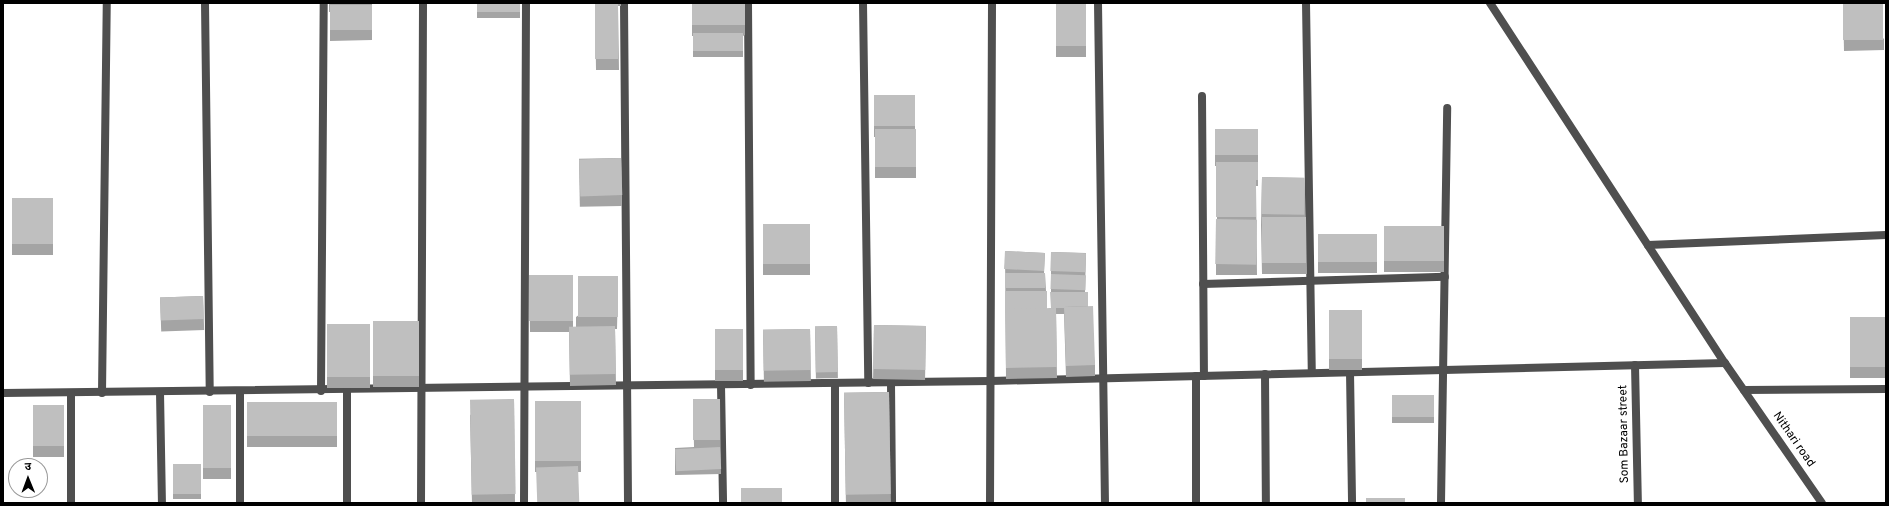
<!DOCTYPE html>
<html>
<head>
<meta charset="utf-8">
<style>
	body { margin:0 }
	#map { position:relative; width:1889px; height:506px; overflow:hidden; background:#fff; font-family:Overpass,"Noto Sans Devanagari",sans-serif }
	div>[style] { position:absolute }
	.minor>* { height:8px; margin:-4px; padding:0 4px; transform-origin:4px; border-radius:4px; background:#4f4f4f }
	.wall>* { inset:0; background:#a4a4a4; transform-origin:0 0 }
	.building>* { inset:0; background:#bfbfbf; transform-origin:0 0 }
	span { translate:-50% -50%; white-space:nowrap; text-align:center; line-height:1.15; -webkit-text-stroke:3px #fff; paint-order:stroke }
	.street-label { font-size:12px; color:#000 }
	.frame { position:absolute; inset:0; border:4px solid #000; pointer-events:none }
	.north { position:absolute; left:8px; top:458px; width:40px; height:40px; box-sizing:border-box; background:#fff; border:1px solid #999; border-radius:50%; rotate:359deg; font-size:11px; font-weight:700; line-height:16px; text-align:center; color:#000 }
	.north::after { content:''; display:block; margin:auto; width:14px; height:18px; background:#000; clip-path:polygon(50% 0,100% 100%,50% 72%,0 100%) }
</style>
</head>
<body>
<div id="map">
	<div class="minor">
		<i style="left:205px;top:3px;width:389px;rotate:89.3deg"></i>
		<i style="left:624px;top:3px;width:500px;rotate:89.54deg"></i>
		<i style="left:748px;top:3px;width:382px;rotate:89.6deg"></i>
		<i style="left:863px;top:3px;width:380px;rotate:89.2deg"></i>
		<i style="left:1098px;top:3px;width:500px;rotate:89.2deg"></i>
		<i style="left:1306px;top:3px;width:370px;rotate:89.1deg"></i>
		<i style="left:1490px;top:3px;width:430px;rotate:56.9deg"></i>
		<i style="left:1725px;top:363px;width:170px;rotate:55.3deg"></i>
		<i style="left:1202px;top:96px;width:280px;rotate:89.6deg"></i>
		<i style="left:1648px;top:245px;width:238px;rotate:-2.4deg"></i>
		<i style="left:1203px;top:284px;width:242px;rotate:-1.7deg"></i>
		<i style="left:1635px;top:365px;width:138px;rotate:88.8deg"></i>
		<i style="left:1350px;top:372px;width:131px;rotate:89.1deg"></i>
		<i style="left:1265px;top:374px;width:129px;rotate:89.6deg"></i>
		<i style="left:891px;top:383px;width:120px;rotate:89.5deg"></i>
		<i style="left:835px;top:384px;width:119px;rotate:90deg"></i>
		<i style="left:721px;top:385px;width:118px;rotate:89deg"></i>
		<i style="left:1744px;top:390px;width:142px;rotate:-0.4deg"></i>
		<i style="left:321px;top:391px;width:388px;rotate:-89.6deg"></i>
		<i style="left:160px;top:392px;width:111px;rotate:89deg"></i>
		<i style="left:240px;top:392px;width:111px;rotate:90deg"></i>
		<i style="left:3px;top:393px;width:988px;rotate:-0.7deg"></i>
		<i style="left:991px;top:381px;width:734px;rotate:-1.4deg"></i>
		<i style="left:71px;top:393px;width:110px;rotate:90deg"></i>
		<i style="left:102px;top:393px;width:390px;rotate:-89.3deg"></i>
		<i style="left:347px;top:503px;width:113px;rotate:-90deg"></i>
		<i style="left:421px;top:503px;width:500px;rotate:-89.77deg"></i>
		<i style="left:524px;top:503px;width:500px;rotate:-89.77deg"></i>
		<i style="left:990px;top:503px;width:500px;rotate:-89.77deg"></i>
		<i style="left:1196px;top:503px;width:127px;rotate:-90deg"></i>
		<i style="left:1441px;top:503px;width:395px;rotate:-89.1deg"></i>
	</div>
	<div class="wall">
		<i style="clip-path:polygon(329px 3px,372px 3px,372px 40px,330px 41px,330px 12px,329px 12px)"></i>
		<i style="left:477px;top:3px;width:43px;height:15px"></i>
		<i style="clip-path:polygon(595px 3px,621px 3px,621px 6px,618px 6px,619px 70px,596px 70px)"></i>
		<i style="clip-path:polygon(692px 3px,745px 3px,745px 35px,743px 36px,743px 57px,693px 57px,693px 36px,692px 36px)"></i>
		<i style="left:1056px;top:3px;width:30px;height:54px"></i>
		<i style="clip-path:polygon(1843px 3px,1884px 39px,1884px 50px,1844px 51px)"></i>
		<i style="clip-path:polygon(874px 95px,915px 95px,915px 129px,916px 129px,916px 178px,875px 178px,875px 137px,874px 137px)"></i>
		<i style="clip-path:polygon(1215px 129px,1258px 154px,1258px 186px,1256px 186px,1257px 275px,1216px 275px,1216px 219px,1217px 219px,1216px 166px,1215px 166px)"></i>
		<i style="left:621px;top:158px;width:48px;height:42px;rotate:89deg"></i>
		<i style="clip-path:polygon(1262px 177px,1305px 178px,1305px 217px,1306px 217px,1307px 274px,1262px 274px,1261px 225px)"></i>
		<i style="left:12px;top:198px;width:41px;height:57px"></i>
		<i style="left:810px;top:224px;width:51px;height:47px;rotate:90deg"></i>
		<i style="left:1384px;top:226px;width:60px;height:46px"></i>
		<i style="left:1318px;top:234px;width:59px;height:39px"></i>
		<i style="clip-path:polygon(1005px 251px,1045px 253px,1044px 273px,1045px 273px,1047px 309px,1051px 308px,1051px 252px,1086px 253px,1085px 292px,1088px 306px,1095px 365px,1095px 376px,1066px 377px,1064px 314px,1056px 314px,1057px 378px,1006px 379px)"></i>
		<i style="clip-path:polygon(529px 275px,573px 275px,573px 327px,576px 327px,576px 317px,618px 287px,617px 329px,615px 329px,616px 385px,570px 386px,569px 332px,530px 332px)"></i>
		<i style="left:203px;top:296px;width:34px;height:43px;rotate:88deg"></i>
		<i style="left:1329px;top:310px;width:33px;height:60px"></i>
		<i style="left:1850px;top:317px;width:35px;height:61px"></i>
		<i style="left:373px;top:321px;width:46px;height:66px"></i>
		<i style="left:370px;top:324px;width:64px;height:43px;rotate:90deg"></i>
		<i style="left:874px;top:325px;width:52px;height:54px;rotate:1deg"></i>
		<i style="left:837px;top:326px;width:52px;height:22px;rotate:89deg"></i>
		<i style="left:715px;top:329px;width:28px;height:52px"></i>
		<i style="left:810px;top:329px;width:52px;height:47px;rotate:89deg"></i>
		<i style="left:889px;top:392px;width:111px;height:45px;rotate:89deg"></i>
		<i style="left:1434px;top:395px;width:28px;height:42px;rotate:90deg"></i>
		<i style="clip-path:polygon(514px 399px,515px 503px,472px 503px,470px 415px)"></i>
		<i style="clip-path:polygon(693px 399px,720px 399px,721px 474px,675px 475px,675px 448px,694px 447px)"></i>
		<i style="left:535px;top:401px;width:46px;height:71px"></i>
		<i style="left:337px;top:402px;width:45px;height:90px;rotate:90deg"></i>
		<i style="left:33px;top:405px;width:31px;height:52px"></i>
		<i style="left:203px;top:405px;width:28px;height:74px"></i>
		<i style="left:201px;top:464px;width:35px;height:28px;rotate:90deg"></i>
	</div>
	<div class="building">
		<i style="left:477px;top:3px;width:43px;height:9px"></i>
		<i style="left:595px;top:3px;width:23px;height:56px"></i>
		<i style="left:692px;top:3px;width:53px;height:22px"></i>
		<i style="left:1056px;top:3px;width:30px;height:43px"></i>
		<i style="left:1843px;top:3px;width:40px;height:37px"></i>
		<i style="left:330px;top:5px;width:42px;height:25px"></i>
		<i style="left:693px;top:33px;width:50px;height:18px"></i>
		<i style="left:874px;top:95px;width:41px;height:31px"></i>
		<i style="left:875px;top:129px;width:41px;height:38px"></i>
		<i style="left:1215px;top:129px;width:43px;height:26px"></i>
		<i style="left:621px;top:158px;width:37px;height:42px;rotate:88deg"></i>
		<i style="clip-path:polygon(1216px 162px,1258px 162px,1258px 180px,1256px 180px,1256px 178px,1216px 178px,1216px 181px)"></i>
		<i style="left:1262px;top:177px;width:43px;height:37px;rotate:1deg"></i>
		<i style="left:1216px;top:178px;width:40px;height:39px"></i>
		<i style="left:12px;top:198px;width:41px;height:46px"></i>
		<i style="left:1262px;top:217px;width:44px;height:46px"></i>
		<i style="left:1216px;top:219px;width:41px;height:45px;rotate:1deg"></i>
		<i style="left:810px;top:224px;width:40px;height:47px;rotate:90deg"></i>
		<i style="left:1384px;top:226px;width:60px;height:35px"></i>
		<i style="left:1318px;top:234px;width:59px;height:28px"></i>
		<i style="left:1005px;top:251px;width:40px;height:18px;rotate:3deg"></i>
		<i style="left:1051px;top:252px;width:35px;height:19px;rotate:2deg"></i>
		<i style="left:1005px;top:273px;width:40px;height:15px"></i>
		<i style="left:1051px;top:274px;width:35px;height:15px;rotate:2deg"></i>
		<i style="left:529px;top:275px;width:44px;height:46px"></i>
		<i style="left:578px;top:276px;width:40px;height:41px"></i>
		<i style="left:1005px;top:291px;width:42px;height:18px"></i>
		<i style="clip-path:polygon(1050px 292px,1088px 292px,1088px 306px,1064px 307px,1064px 308px,1051px 308px)"></i>
		<i style="left:203px;top:296px;width:23px;height:43px;rotate:88deg"></i>
		<i style="left:1093px;top:306px;width:59px;height:29px;rotate:88deg"></i>
		<i style="left:1056px;top:308px;width:59px;height:51px;rotate:89deg"></i>
		<i style="left:1329px;top:310px;width:33px;height:49px"></i>
		<i style="left:1850px;top:317px;width:35px;height:50px"></i>
		<i style="left:373px;top:321px;width:46px;height:55px"></i>
		<i style="left:370px;top:324px;width:53px;height:43px;rotate:90deg"></i>
		<i style="left:874px;top:325px;width:52px;height:44px;rotate:1deg"></i>
		<i style="left:615px;top:326px;width:48px;height:46px;rotate:89deg"></i>
		<i style="left:837px;top:326px;width:46px;height:22px;rotate:89deg"></i>
		<i style="left:715px;top:329px;width:28px;height:41px"></i>
		<i style="left:810px;top:329px;width:41px;height:47px;rotate:89deg"></i>
		<i style="left:889px;top:392px;width:102px;height:45px;rotate:89deg"></i>
		<i style="left:1434px;top:395px;width:22px;height:42px;rotate:90deg"></i>
		<i style="left:514px;top:399px;width:95px;height:44px;rotate:89deg"></i>
		<i style="left:693px;top:399px;width:27px;height:41px"></i>
		<i style="left:535px;top:401px;width:46px;height:60px"></i>
		<i style="left:337px;top:402px;width:34px;height:90px;rotate:90deg"></i>
		<i style="left:33px;top:405px;width:31px;height:41px"></i>
		<i style="left:203px;top:405px;width:28px;height:63px"></i>
		<i style="left:720px;top:447px;width:22px;height:45px;rotate:87deg"></i>
		<i style="left:201px;top:464px;width:30px;height:28px;rotate:90deg"></i>
		<i style="left:578px;top:466px;width:37px;height:42px;rotate:88deg"></i>
		<i style="left:782px;top:488px;width:15px;height:41px;rotate:90deg"></i>
		<i style="left:1366px;top:498px;width:39px;height:5px"></i>
	</div>
	<div class="street-label">
		<span style="left:1625px;top:434px;rotate:-91deg">Som Bazaar street</span>
		<span style="left:1793px;top:440px;rotate:55deg">Nithari road</span>
	</div>
	<div class="frame"></div>
	<div class="north">उ</div>
</div>
</body>
</html>
